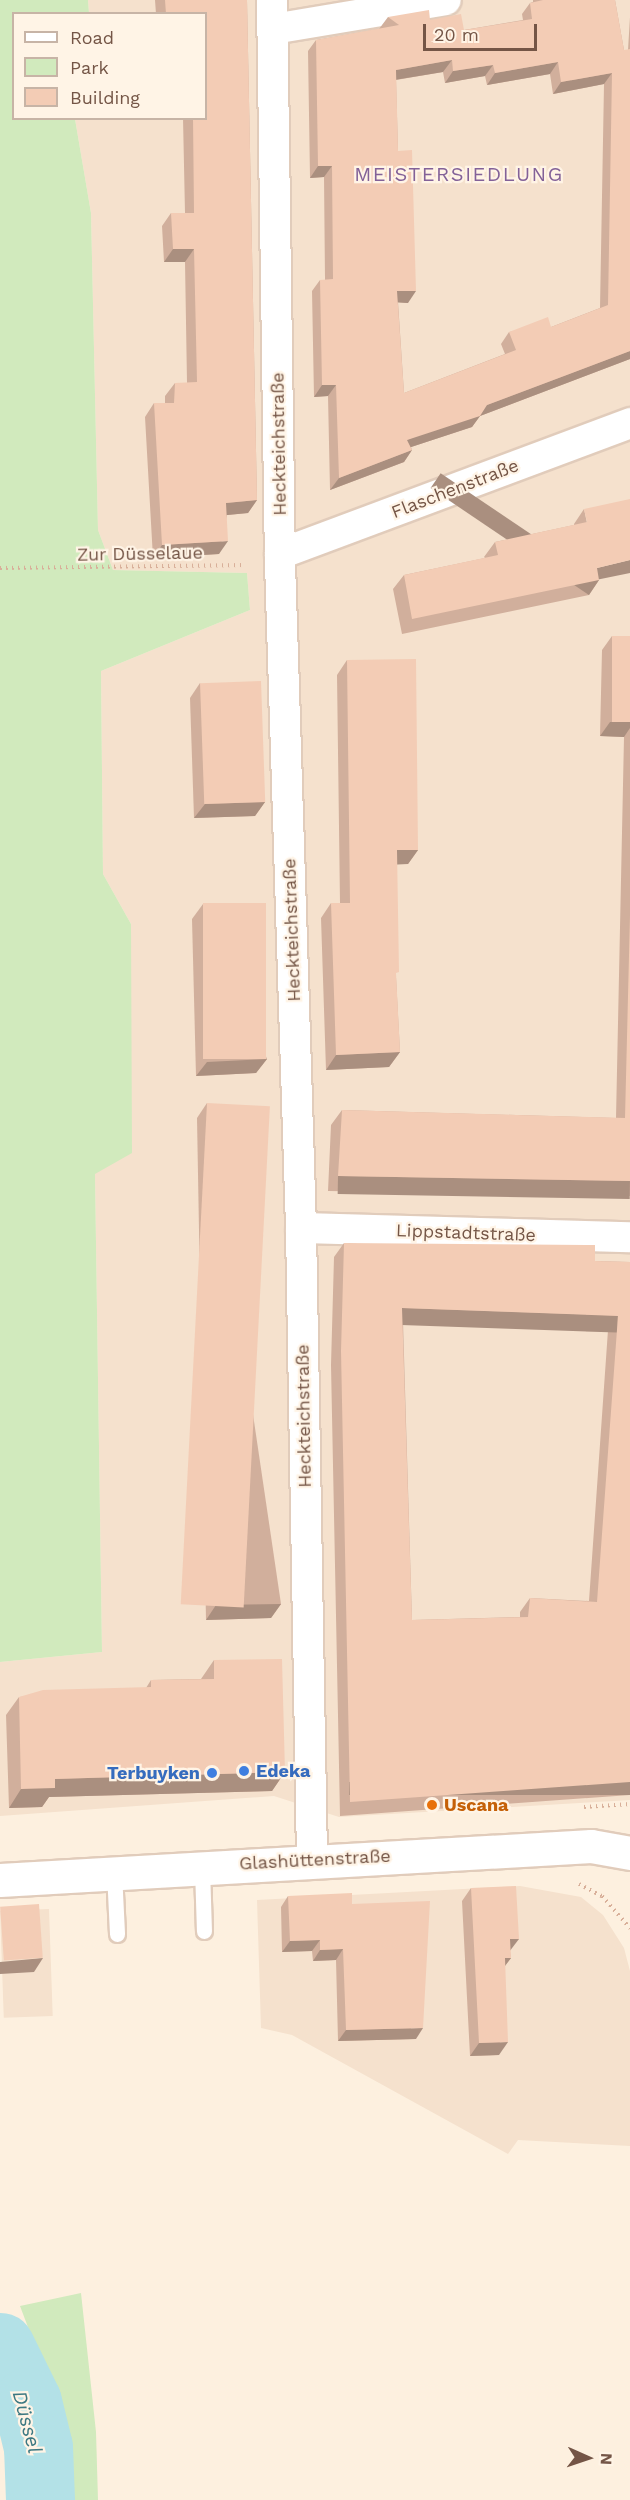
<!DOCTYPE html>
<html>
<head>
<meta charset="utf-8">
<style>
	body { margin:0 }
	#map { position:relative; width:630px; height:2500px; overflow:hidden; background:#fdf0df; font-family:"Work Sans",sans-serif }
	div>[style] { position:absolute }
	.residential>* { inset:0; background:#f5e1cd; transform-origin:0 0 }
	.green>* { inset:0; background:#d1eabd }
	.river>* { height:69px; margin:-34.5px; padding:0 34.5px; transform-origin:34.5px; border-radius:34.5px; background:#b3e1e7 }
	.path>* { height:4px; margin-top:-2px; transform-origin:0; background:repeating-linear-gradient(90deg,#d8af99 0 1.5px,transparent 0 6px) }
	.roads { filter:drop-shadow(2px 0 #e1ccbb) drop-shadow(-2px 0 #e1ccbb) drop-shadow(0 2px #e1ccbb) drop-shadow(0 -2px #e1ccbb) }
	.lane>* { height:15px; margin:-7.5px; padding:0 7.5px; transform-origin:7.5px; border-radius:7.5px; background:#fff }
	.street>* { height:30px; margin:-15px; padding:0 15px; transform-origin:15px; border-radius:15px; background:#fff }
	.secondary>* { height:33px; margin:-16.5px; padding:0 16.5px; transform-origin:16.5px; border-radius:16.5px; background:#fff }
	.wall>* { inset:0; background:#d1af9c }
	.shaded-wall>* { inset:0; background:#aa8f7f; transform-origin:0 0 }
	.building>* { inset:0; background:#f3ccb5; transform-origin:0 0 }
	.dots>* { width:16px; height:16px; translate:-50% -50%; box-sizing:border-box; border:3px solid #fff4e6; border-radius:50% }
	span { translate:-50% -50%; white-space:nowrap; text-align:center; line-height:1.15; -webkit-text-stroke:4.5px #fff4e6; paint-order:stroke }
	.street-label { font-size:18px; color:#745546 }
	.shop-label { font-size:18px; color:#366cbe; font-weight:700 }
	.left { translate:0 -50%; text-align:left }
	.right { translate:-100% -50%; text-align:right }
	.food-label { font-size:18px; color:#c56008; font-weight:700 }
	.neighbourhood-label { font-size:20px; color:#836198; letter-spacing:1.5px }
	.water-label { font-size:20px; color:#3c7882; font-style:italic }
	.legend { position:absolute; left:12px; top:12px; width:195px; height:108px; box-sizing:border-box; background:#fff4e6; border:2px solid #c7b4a6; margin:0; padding:8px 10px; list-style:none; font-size:18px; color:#745546 }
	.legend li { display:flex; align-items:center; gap:12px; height:30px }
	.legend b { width:30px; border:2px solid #c7b4a6 }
	.north { position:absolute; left:558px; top:2428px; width:60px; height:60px; -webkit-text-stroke:4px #fff4e6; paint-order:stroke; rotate:93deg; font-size:16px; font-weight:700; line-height:24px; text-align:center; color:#745546 }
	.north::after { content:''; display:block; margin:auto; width:21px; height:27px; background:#745546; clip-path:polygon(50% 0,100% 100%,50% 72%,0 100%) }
	.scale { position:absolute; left:423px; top:24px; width:114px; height:27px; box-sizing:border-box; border:3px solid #745546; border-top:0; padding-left:8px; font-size:18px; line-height:21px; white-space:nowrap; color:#745546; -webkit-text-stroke:4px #fff4e6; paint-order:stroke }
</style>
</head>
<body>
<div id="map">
	<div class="residential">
		<i style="clip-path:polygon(88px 0,630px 0,630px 1800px,339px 1817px,274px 1796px,0 1816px,0 1662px,102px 1652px,95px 1174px,131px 924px,103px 874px,101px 671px,250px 610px,247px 573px,113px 570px,98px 530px,91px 213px,75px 119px,206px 118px,206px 14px,89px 13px)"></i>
		<i style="clip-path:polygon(520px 1886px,581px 1897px,603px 1915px,624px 1948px,630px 1971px,630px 2146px,518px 2140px,508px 2154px,292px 2035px,261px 2028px,257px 1900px)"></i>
		<i style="left:49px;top:1909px;width:107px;height:49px;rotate:88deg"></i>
	</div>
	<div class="green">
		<i style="clip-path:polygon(0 0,88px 0,89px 13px,14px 14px,14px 118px,75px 119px,91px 213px,98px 530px,113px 570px,247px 573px,250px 610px,101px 671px,103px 874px,131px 924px,132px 1153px,95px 1174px,102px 1652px,0 1662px)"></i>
		<i style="clip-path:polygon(81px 2293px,96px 2432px,98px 2500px,66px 2500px,60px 2412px,20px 2306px)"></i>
	</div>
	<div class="river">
		<i style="left:0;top:2347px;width:61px;rotate:63.9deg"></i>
		<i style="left:27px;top:2402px;width:46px;rotate:76.3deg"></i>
		<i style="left:38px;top:2447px;width:53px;rotate:87.8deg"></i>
	</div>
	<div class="path">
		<i style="left:0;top:568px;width:245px;rotate:-0.7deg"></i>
		<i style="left:584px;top:1807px;width:46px;rotate:-3.7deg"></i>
		<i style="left:579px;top:1884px;width:26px;rotate:28deg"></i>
		<i style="left:602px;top:1896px;width:43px;rotate:48.8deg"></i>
	</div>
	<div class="roads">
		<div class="lane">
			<i style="left:202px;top:1868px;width:63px;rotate:88.2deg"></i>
			<i style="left:114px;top:1872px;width:62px;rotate:87.2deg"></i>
		</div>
		<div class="street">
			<i style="left:272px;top:0;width:563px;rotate:89.19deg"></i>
			<i style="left:280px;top:563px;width:665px;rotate:88.19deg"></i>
			<i style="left:301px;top:1228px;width:632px;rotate:89deg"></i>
			<i style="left:273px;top:29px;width:175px;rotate:-9.5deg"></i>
			<i style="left:280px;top:554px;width:374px;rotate:-20.5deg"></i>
			<i style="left:301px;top:1228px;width:329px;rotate:1.6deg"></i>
		</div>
		<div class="secondary">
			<i style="left:0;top:1880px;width:592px;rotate:-3.29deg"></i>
			<i style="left:591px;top:1846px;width:40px;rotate:10deg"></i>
		</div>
	</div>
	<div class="wall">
		<i style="clip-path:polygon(155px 0,247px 0,257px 500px,248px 513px,227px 515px,219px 554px,153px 558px,145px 417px,154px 403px,165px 403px,165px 396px,175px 383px,187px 383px,185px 262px,164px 262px,162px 226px,171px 213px,185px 213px,183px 118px,206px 118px,206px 14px,156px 14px)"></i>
		<i style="clip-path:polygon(evenodd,533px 0,615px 0,624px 50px,628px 50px,630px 17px,630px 359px,480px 416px,472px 427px,411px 447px,412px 450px,404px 462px,330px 490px,328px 396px,314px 397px,312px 291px,320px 280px,325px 280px,324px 177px,310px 178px,308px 51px,316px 40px,379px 29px,388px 17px,430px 20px,464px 30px,523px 20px,522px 14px,530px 3px,533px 2px,533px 0,443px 72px,445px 83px,485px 76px,487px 85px,550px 74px,553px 94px,604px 84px,600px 308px,551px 327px,509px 332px,501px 344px,505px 354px,404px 393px,398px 302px,408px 303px,398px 151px,396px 80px,443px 72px)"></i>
		<i style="clip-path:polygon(584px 509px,599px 580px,589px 595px,402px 634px,393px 589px,404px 575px,485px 558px,484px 557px,495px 542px,574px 525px,574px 524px)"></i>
		<i style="clip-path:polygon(612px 636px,630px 636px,630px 1196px,328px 1191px,331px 1125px,342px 1110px,616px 1118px,624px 737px,600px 736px,602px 650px)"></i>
		<i style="clip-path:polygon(347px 660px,418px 850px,408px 864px,397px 864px,396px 977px,400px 1052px,389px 1067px,326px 1070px,321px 918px,331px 903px,340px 903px,337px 675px)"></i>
		<i style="clip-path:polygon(200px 683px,265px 802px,255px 816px,194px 818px,190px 698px)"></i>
		<i style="clip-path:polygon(203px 904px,267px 1059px,256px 1073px,196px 1076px,192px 919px)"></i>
		<i style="clip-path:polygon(207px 1103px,281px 1604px,271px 1618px,206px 1620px,197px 1118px)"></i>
		<i style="clip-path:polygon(evenodd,344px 1243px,595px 1261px,630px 1262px,630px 1795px,340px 1816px,331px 1365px,334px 1257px,344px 1243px,403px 1322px,608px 1330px,589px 1601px,530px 1598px,520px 1612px,520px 1617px,412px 1620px,403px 1322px)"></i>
		<i style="clip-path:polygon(214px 1660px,285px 1772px,272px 1791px,49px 1797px,42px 1807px,9px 1808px,6px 1715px,19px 1697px,146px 1688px,151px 1680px,201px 1679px)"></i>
		<i style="clip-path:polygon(471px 1888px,510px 1951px,511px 1958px,505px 1966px,499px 2055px,470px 2056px,462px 1901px)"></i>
		<i style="clip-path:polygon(288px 1896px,352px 1904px,416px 2039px,338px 2041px,336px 1960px,313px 1961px,312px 1951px,282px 1952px,281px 1907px)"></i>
	</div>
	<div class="shaded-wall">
		<i style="clip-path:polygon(452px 60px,443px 72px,388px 81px,396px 70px)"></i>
		<i style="clip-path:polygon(558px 62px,550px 74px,487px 85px,495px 73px)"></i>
		<i style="clip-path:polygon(493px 65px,485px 76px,445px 83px,453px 71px)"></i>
		<i style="clip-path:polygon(612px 73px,604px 84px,553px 94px,561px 82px)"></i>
		<i style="clip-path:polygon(318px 166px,332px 166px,324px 177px,310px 178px)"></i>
		<i style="clip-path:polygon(173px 249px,194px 249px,185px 262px,164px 262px)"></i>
		<i style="clip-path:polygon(397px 291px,416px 291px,408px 303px,389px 302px)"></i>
		<i style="clip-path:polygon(630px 351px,630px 359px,480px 416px,472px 427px,399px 451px,407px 440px,487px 405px)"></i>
		<i style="clip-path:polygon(322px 385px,336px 385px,328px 396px,314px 397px)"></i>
		<i style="clip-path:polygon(412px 450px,404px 462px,330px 490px,339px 478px)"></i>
		<i style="clip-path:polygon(257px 500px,248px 513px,217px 516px,226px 503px)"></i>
		<i style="clip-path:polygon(228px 541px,219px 554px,153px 558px,162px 545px)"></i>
		<i style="clip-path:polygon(630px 560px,630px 573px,586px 582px,597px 568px)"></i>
		<i style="left:599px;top:580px;width:18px;height:191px;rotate:124deg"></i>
		<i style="clip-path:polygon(610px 722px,630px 722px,630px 728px,624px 737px,600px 736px)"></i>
		<i style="clip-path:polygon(265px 802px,255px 816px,194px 818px,205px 804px)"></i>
		<i style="clip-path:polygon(397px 850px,418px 850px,408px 864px,387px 865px)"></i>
		<i style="clip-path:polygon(400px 1052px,389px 1067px,326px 1070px,336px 1055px)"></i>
		<i style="clip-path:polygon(267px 1059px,256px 1073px,196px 1076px,207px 1062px)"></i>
		<i style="left:338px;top:1176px;width:292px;height:18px;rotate:1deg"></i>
		<i style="left:402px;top:1308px;width:216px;height:17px;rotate:2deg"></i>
		<i style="clip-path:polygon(281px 1604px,271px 1618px,206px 1620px,216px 1605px)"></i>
		<i style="clip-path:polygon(285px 1772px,272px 1791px,49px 1797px,42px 1807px,9px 1808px,21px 1789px,55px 1779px)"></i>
		<i style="left:630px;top:1782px;width:13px;height:281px;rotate:90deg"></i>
		<i style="clip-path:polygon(510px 1939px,519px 1939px,509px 1952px)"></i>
		<i style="clip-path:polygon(320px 1940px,312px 1951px,282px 1952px,290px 1941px)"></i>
		<i style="clip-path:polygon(343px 1949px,336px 1960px,313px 1961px,320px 1950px)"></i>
		<i style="clip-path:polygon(43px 1958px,34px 1972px,0 1974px,0 1962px)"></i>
		<i style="clip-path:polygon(505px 1958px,511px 1958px,501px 1971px)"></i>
		<i style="clip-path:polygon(423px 2028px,416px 2039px,338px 2041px,346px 2030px)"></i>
		<i style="clip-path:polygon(508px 2042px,499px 2055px,470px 2056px,479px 2043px)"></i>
	</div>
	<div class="building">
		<i style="clip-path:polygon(165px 0,247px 0,257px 500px,226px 503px,228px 541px,162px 545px,154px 403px,174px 403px,175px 383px,197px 382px,194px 249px,173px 249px,171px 213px,194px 213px,193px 118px,206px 118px,206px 14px,166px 14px)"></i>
		<i style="clip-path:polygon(evenodd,543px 0,615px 0,624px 50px,630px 49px,630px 351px,487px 405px,480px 416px,407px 440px,412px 450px,339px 478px,336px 385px,322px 385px,320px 280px,333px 279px,332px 166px,318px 166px,316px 40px,399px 25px,388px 17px,429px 10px,430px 20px,461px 14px,464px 30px,532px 19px,530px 3px,543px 0,452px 60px,453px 71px,493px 65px,495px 73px,558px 62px,561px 82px,612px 73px,608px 305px,551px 327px,548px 317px,509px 332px,516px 350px,404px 393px,397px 291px,416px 291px,412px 150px,398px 151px,396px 70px,452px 60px)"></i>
		<i style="clip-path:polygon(630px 499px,630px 560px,597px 568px,599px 580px,412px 619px,404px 575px,498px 555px,495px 542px,587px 522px,584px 509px)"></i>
		<i style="left:612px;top:636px;width:18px;height:86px"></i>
		<i style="clip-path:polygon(416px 659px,418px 850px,397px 850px,399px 972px,396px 973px,400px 1052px,336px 1055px,331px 903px,350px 903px,347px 660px)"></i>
		<i style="left:261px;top:681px;width:121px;height:61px;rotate:88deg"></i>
		<i style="left:266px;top:903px;width:156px;height:63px;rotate:90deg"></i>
		<i style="clip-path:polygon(630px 915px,630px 1181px,338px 1176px,342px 1110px,625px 1118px)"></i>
		<i style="left:207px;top:1103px;width:63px;height:502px;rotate:3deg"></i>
		<i style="clip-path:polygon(evenodd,344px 1243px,595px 1245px,595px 1261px,630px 1262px,630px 1782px,350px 1802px,341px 1351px,344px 1243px,402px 1308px,618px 1316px,597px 1602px,530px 1598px,528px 1617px,412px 1620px,402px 1308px)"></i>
		<i style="clip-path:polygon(282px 1659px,285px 1772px,55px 1779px,55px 1788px,21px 1789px,19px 1697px,43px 1690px,151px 1687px,151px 1680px,214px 1679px,214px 1660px)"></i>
		<i style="clip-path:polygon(516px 1886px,519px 1939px,510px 1939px,511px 1958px,505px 1958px,508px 2042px,479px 2043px,471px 1888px)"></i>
		<i style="clip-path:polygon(352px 1893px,352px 1904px,430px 1901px,423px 2028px,346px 2030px,343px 1949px,320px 1950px,320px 1940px,290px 1941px,288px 1896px)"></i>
		<i style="left:39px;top:1904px;width:54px;height:39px;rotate:86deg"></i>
	</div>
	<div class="dots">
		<i style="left:244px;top:1771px;background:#3f7fe0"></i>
		<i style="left:212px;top:1773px;background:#3f7fe0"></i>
		<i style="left:432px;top:1805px;background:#e8710a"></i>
	</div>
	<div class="street-label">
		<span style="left:279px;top:444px;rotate:-91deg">Heckteichstraße</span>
		<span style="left:455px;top:489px;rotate:-21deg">Flaschenstraße</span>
		<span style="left:140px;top:554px;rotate:-1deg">Zur Düsselaue</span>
		<span style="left:292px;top:930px;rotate:-92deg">Heckteichstraße</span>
		<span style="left:466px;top:1233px;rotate:2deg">Lippstadtstraße</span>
		<span style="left:304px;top:1416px;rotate:-91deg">Heckteichstraße</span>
		<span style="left:315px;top:1860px;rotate:-3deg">Glashüttenstraße</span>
	</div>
	<div class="shop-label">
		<span class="left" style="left:256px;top:1771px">Edeka</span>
		<span class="right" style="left:200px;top:1773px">Terbuyken</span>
	</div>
	<div class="food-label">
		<span class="left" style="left:444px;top:1805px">Uscana</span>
	</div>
	<div class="neighbourhood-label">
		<span style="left:459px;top:174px">MEISTERSIEDLUNG</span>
	</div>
	<div class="water-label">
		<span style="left:27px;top:2422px;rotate:75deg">Düssel</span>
	</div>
	<ul class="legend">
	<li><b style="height:8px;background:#fff"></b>Road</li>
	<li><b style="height:16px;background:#d1eabd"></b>Park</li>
	<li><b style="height:16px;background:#f3ccb5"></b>Building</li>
	</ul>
	<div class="north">N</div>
	<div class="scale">20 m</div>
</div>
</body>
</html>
